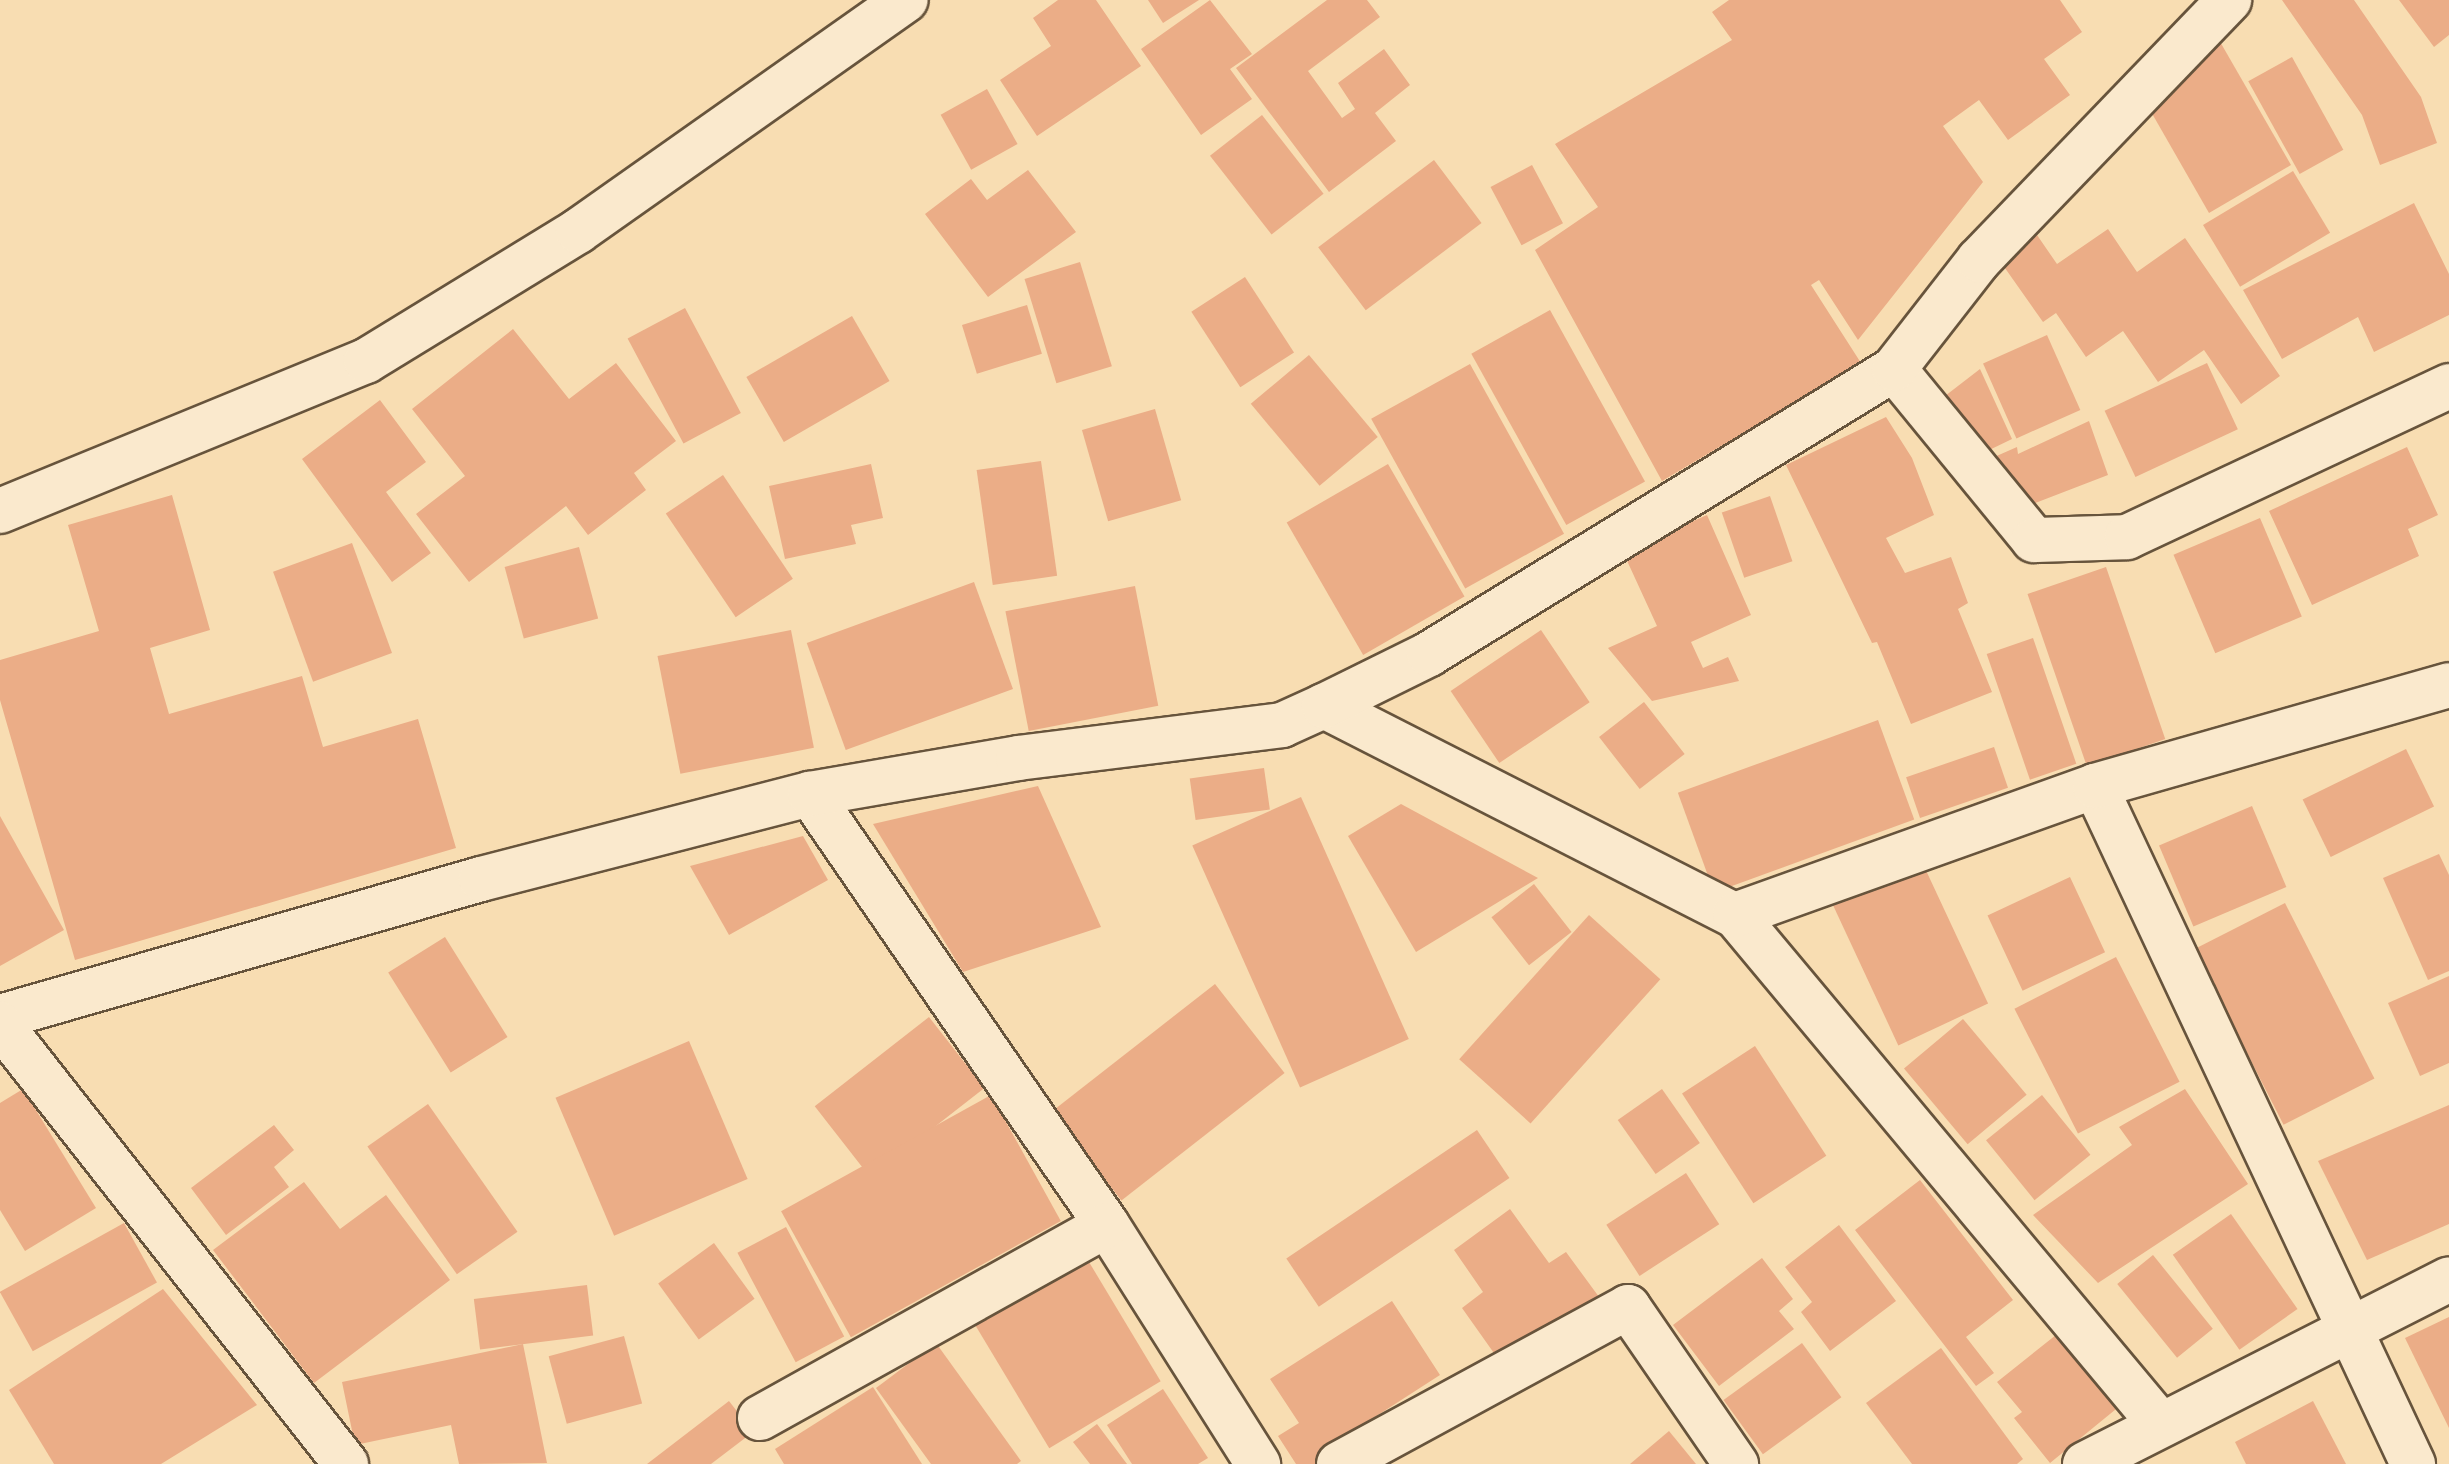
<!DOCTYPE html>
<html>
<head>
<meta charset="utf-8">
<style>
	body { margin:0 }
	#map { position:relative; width:2449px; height:1464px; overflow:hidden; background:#f8ddb2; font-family:"Old Standard TT",serif }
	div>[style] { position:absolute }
	.building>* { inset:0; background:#ebad87; transform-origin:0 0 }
	.roads { filter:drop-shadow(2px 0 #67543c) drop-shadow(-2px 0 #67543c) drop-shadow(0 2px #67543c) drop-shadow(0 -2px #67543c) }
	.street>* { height:44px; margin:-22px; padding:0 22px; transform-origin:22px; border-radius:22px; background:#fae9cd }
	span { translate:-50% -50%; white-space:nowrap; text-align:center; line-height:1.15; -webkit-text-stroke:6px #fae9cd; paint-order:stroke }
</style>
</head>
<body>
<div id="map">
	<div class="building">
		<i style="clip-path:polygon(1058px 0,1096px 0,1141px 66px,1037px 136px,1000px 80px,1051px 46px,1033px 18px)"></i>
		<i style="clip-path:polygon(1148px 0,1199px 0,1163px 23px)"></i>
		<i style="clip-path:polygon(1210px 0,1252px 54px,1230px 69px,1252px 99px,1201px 135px,1141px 49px)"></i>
		<i style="clip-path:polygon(1327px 0,1367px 0,1380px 17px,1308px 71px,1342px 118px,1355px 109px,1338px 83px,1384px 49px,1410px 85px,1375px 113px,1396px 141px,1329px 192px,1236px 68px)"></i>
		<i style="clip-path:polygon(1729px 0,2060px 0,2082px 32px,2044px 59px,2070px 95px,2008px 140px,1979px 100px,1943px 126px,1983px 182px,1858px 340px,1819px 280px,1811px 285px,1861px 363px,1662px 481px,1535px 250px,1598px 207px,1555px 144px,1732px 40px,1712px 12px)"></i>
		<i style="clip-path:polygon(2282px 0,2354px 0,2421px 97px,2437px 143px,2380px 165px,2362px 115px)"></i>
		<i style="clip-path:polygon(2399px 0,2449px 0,2449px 35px,2434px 47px)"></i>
		<i style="clip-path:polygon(2215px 33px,2291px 165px,2209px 213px,2146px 103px)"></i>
		<i style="left:2292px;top:57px;width:106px;height:50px;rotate:61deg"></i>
		<i style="left:987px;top:89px;width:63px;height:53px;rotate:61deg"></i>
		<i style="left:1262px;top:115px;width:100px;height:66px;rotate:52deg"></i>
		<i style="left:1434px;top:160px;width:79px;height:145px;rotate:53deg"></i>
		<i style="left:1532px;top:165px;width:66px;height:47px;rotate:62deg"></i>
		<i style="clip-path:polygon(1028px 170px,1076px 232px,988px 297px,925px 214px,971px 179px,987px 200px)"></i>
		<i style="left:2293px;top:171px;width:72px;height:105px;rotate:59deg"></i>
		<i style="clip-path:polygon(2414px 203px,2449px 274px,2449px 315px,2374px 352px,2358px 317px,2282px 359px,2243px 290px)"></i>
		<i style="clip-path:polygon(2108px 229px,2137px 272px,2185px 238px,2280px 376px,2241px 404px,2204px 350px,2158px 382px,2123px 331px,2086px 357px,2056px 313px,2043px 322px,2000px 261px,2037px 235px,2057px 264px)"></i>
		<i style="left:1080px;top:262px;width:109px;height:58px;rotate:73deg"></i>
		<i style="left:1245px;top:277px;width:90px;height:64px;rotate:57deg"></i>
		<i style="left:1027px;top:305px;width:51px;height:68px;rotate:73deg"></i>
		<i style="left:685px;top:308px;width:119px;height:65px;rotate:62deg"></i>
		<i style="left:1550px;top:310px;width:196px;height:90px;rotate:61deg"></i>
		<i style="left:852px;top:316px;width:75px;height:122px;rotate:60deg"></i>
		<i style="clip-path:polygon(513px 329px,569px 399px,616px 363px,676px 441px,634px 473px,646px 490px,588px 535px,566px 506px,469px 582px,416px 514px,465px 476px,412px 409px)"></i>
		<i style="left:2047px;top:335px;width:82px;height:70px;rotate:66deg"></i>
		<i style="left:1309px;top:355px;width:107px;height:76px;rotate:50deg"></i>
		<i style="left:2207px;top:363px;width:73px;height:113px;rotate:65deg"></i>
		<i style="left:1470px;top:364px;width:194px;height:113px;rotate:61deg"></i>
		<i style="clip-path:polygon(1980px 369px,2012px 439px,1981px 454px,1945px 396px)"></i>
		<i style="clip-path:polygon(380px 400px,426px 462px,386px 492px,431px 553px,392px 582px,302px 459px)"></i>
		<i style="left:1155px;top:409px;width:95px;height:76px;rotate:74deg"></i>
		<i style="clip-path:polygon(1886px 417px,1912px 458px,1934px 515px,1886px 538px,1905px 573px,1951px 557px,1968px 603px,1958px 609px,1992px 692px,1911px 724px,1877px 642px,1872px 643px,1786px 465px)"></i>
		<i style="clip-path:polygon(2089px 421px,2108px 475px,2020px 509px,1992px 458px,2017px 447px,2018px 454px)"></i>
		<i style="clip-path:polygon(2407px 447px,2438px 515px,2408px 529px,2419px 556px,2312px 605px,2269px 511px)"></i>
		<i style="left:1041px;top:461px;width:116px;height:65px;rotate:82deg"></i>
		<i style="clip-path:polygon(871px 464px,883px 518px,851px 525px,856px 544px,785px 559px,769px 486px)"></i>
		<i style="left:1388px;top:464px;width:153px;height:117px;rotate:60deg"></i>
		<i style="left:723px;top:475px;width:125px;height:69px;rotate:56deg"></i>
		<i style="clip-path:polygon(172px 495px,210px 630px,150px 648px,169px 714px,302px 676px,323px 747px,418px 719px,456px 848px,75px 960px,0 700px,0 660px,99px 631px,68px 525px)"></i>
		<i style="left:1770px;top:496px;width:69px;height:51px;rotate:71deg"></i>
		<i style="clip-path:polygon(1707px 515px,1751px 615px,1691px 642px,1703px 668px,1728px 657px,1739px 681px,1652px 701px,1608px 648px,1657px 626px,1623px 552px)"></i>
		<i style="left:2260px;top:518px;width:107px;height:94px;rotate:67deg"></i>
		<i style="left:352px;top:543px;width:117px;height:84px;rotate:70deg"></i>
		<i style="left:579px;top:547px;width:74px;height:77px;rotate:75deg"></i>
		<i style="left:2106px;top:567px;width:182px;height:83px;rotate:71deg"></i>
		<i style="left:974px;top:582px;width:114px;height:178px;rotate:70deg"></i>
		<i style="left:1135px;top:586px;width:122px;height:132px;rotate:79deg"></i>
		<i style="left:791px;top:630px;width:120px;height:136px;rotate:79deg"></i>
		<i style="left:1541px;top:630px;width:87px;height:109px;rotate:56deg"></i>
		<i style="left:2033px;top:638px;width:133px;height:49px;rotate:71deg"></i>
		<i style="left:1644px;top:702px;width:66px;height:57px;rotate:52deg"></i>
		<i style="left:1878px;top:720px;width:106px;height:213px;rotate:70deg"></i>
		<i style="left:1994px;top:747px;width:43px;height:93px;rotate:71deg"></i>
		<i style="left:2406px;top:749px;width:64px;height:115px;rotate:64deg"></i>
		<i style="left:1264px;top:768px;width:42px;height:75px;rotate:82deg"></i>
		<i style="clip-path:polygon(1038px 786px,1101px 927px,963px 972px,873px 824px)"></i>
		<i style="left:1301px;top:797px;width:265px;height:119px;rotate:66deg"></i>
		<i style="clip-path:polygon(1401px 804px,1538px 878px,1416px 952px,1348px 836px)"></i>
		<i style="left:2252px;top:806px;width:88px;height:101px;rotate:67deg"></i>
		<i style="clip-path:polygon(0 816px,64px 930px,0 966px)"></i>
		<i style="clip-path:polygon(803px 836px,828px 880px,729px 935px,690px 866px)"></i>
		<i style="clip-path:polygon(2439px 854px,2449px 875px,2449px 971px,2428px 980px,2383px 878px)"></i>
		<i style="left:1923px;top:864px;width:154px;height:99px;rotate:65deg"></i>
		<i style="left:2070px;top:877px;width:83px;height:91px;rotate:65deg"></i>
		<i style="left:1534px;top:884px;width:61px;height:54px;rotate:52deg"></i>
		<i style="left:2285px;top:903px;width:197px;height:102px;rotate:63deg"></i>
		<i style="left:1589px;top:915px;width:96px;height:194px;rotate:42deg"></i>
		<i style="left:445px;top:937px;width:118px;height:67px;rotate:58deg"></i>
		<i style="left:2116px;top:957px;width:140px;height:114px;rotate:63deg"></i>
		<i style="clip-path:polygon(2449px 976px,2449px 1063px,2420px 1076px,2388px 1003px)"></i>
		<i style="left:1215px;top:984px;width:113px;height:207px;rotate:52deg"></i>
		<i style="left:929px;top:1017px;width:90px;height:145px;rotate:52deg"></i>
		<i style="left:1963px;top:1019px;width:99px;height:77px;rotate:50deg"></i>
		<i style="left:689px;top:1041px;width:150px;height:145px;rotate:67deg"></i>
		<i style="left:1755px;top:1046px;width:131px;height:87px;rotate:57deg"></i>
		<i style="clip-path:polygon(23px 1089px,96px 1208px,25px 1251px,0 1210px,0 1103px)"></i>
		<i style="left:1662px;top:1089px;width:66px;height:54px;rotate:55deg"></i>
		<i style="clip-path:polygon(2185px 1089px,2248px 1184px,2098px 1283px,2033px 1215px,2132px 1145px,2119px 1127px)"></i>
		<i style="left:991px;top:1095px;width:144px;height:240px;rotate:61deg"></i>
		<i style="left:2042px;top:1095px;width:77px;height:72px;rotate:51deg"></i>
		<i style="left:428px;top:1104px;width:156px;height:74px;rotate:55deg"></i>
		<i style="clip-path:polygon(2449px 1105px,2449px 1224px,2367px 1260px,2318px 1161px)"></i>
		<i style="clip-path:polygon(274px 1125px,294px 1150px,274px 1167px,289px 1187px,226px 1235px,191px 1188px)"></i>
		<i style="left:1477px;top:1130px;width:58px;height:230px;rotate:56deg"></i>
		<i style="left:1686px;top:1173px;width:61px;height:95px;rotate:57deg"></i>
		<i style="clip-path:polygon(1920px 1180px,2013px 1300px,1966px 1337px,1994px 1373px,1976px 1386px,1855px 1230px)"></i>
		<i style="clip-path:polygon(304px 1182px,340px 1229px,386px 1195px,450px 1280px,314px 1383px,213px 1250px)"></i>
		<i style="clip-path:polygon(1510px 1209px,1549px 1263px,1566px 1252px,1602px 1301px,1531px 1351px,1522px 1338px,1496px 1356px,1462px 1308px,1483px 1292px,1454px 1250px)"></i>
		<i style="left:2231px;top:1214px;width:116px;height:71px;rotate:55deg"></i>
		<i style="left:124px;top:1223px;width:68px;height:142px;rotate:61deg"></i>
		<i style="clip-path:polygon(1839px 1225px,1896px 1301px,1830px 1351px,1801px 1312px,1812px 1302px,1785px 1267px)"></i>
		<i style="left:786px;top:1227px;width:124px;height:55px;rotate:62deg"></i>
		<i style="left:714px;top:1243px;width:69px;height:69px;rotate:54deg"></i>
		<i style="left:2153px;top:1255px;width:95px;height:46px;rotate:51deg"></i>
		<i style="left:1086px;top:1257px;width:145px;height:130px;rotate:59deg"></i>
		<i style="clip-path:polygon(1762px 1258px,1793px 1299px,1779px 1311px,1794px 1329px,1719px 1386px,1673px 1325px)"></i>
		<i style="left:587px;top:1285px;width:51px;height:114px;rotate:83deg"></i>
		<i style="clip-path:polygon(163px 1289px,257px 1405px,161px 1464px,54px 1464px,9px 1390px)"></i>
		<i style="clip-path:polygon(1392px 1301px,1440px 1375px,1333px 1444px,1321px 1464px,1296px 1464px,1278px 1436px,1299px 1423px,1270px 1379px)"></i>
		<i style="clip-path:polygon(2449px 1317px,2449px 1428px,2405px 1338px)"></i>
		<i style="clip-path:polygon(2061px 1331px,2121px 1405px,2050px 1463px,2014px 1418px,2022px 1412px,1997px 1382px)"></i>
		<i style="left:624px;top:1336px;width:70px;height:78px;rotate:75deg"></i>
		<i style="clip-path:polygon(936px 1343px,1021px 1461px,1017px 1464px,931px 1464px,876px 1388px)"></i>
		<i style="left:1802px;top:1343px;width:67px;height:97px;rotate:54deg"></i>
		<i style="clip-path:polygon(523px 1344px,547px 1463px,459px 1464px,451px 1425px,355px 1445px,342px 1382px)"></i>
		<i style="clip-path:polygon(1941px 1348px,2023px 1459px,2017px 1464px,1912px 1464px,1866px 1403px)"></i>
		<i style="clip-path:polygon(873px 1387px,922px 1464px,784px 1464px,775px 1449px)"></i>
		<i style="clip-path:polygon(1163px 1389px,1208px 1458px,1198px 1464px,1132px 1464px,1107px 1425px)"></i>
		<i style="clip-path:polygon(729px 1401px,753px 1432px,711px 1464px,647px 1464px)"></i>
		<i style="clip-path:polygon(2313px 1401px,2346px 1464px,2246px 1464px,2235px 1442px)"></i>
		<i style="clip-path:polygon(1097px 1424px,1127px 1464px,1090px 1464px,1073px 1442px)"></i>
		<i style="clip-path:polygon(1669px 1431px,1696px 1464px,1630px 1464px)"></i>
	</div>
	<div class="roads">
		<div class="street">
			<i style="left:1894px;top:369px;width:221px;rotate:50.7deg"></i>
			<i style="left:2034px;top:540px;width:93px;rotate:-1.8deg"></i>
			<i style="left:2127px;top:537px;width:356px;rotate:-25.1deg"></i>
			<i style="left:0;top:511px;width:396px;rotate:-22.3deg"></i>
			<i style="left:366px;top:361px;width:249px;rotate:-31.5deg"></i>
			<i style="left:578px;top:231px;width:401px;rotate:-35.2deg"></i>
			<i style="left:1324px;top:706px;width:461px;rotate:27deg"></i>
			<i style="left:1735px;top:915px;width:663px;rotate:50.14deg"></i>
			<i style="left:2095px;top:786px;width:749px;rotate:64.87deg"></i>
			<i style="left:810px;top:794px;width:523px;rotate:55.43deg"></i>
			<i style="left:1107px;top:1225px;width:283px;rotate:57.7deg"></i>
			<i style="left:1735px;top:915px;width:382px;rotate:-19.7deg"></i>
			<i style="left:2095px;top:786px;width:368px;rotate:-15.9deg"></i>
			<i style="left:0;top:1017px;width:500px;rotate:-16.01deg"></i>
			<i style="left:481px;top:879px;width:340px;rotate:-14.5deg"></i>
			<i style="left:810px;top:794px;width:211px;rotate:-9.8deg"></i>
			<i style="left:1018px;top:758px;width:266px;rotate:-7.1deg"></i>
			<i style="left:1282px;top:725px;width:46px;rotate:-24.3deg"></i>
			<i style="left:1324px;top:706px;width:117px;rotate:-26.3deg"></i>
			<i style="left:1429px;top:654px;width:545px;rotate:-31.5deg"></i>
			<i style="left:1894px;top:369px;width:138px;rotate:-52.1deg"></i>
			<i style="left:1979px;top:260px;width:361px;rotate:-46.1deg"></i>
			<i style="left:0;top:1024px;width:560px;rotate:51.82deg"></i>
			<i style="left:760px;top:1418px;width:397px;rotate:-29.1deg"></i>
			<i style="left:1339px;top:1464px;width:329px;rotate:-28.5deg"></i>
			<i style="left:1628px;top:1307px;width:191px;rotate:55.5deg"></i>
			<i style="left:2085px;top:1464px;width:408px;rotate:-26.9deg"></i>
		</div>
	</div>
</div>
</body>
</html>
